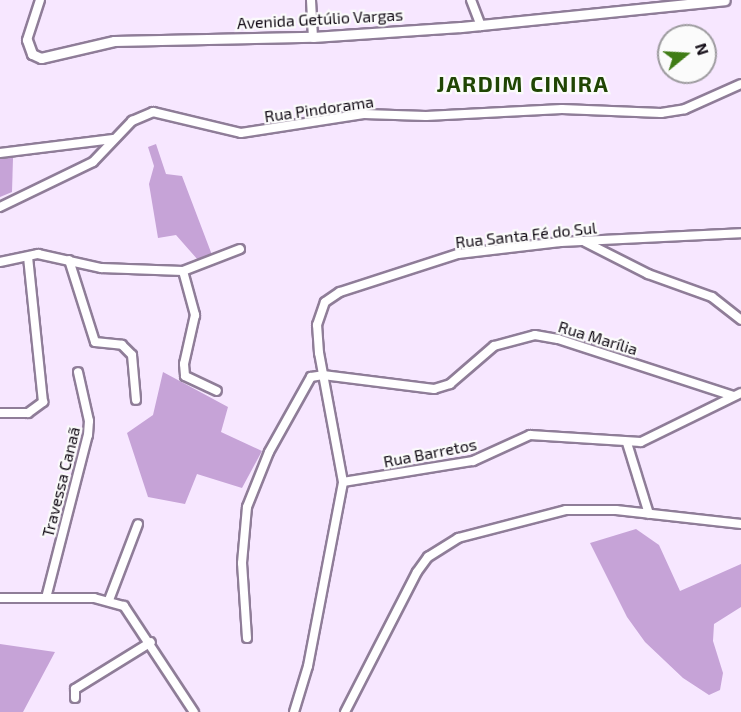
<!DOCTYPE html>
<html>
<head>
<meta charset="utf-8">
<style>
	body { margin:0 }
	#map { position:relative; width:741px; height:712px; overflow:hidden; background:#f7e7ff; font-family:"Exo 2",sans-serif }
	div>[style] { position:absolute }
	.forest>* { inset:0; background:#c6a3d7 }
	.roads { filter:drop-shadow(2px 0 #8f7d98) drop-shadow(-2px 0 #8f7d98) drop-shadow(0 2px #8f7d98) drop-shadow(0 -2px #8f7d98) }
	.minor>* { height:8px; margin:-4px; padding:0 4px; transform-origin:4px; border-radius:4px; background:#fff }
	.tertiary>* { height:9px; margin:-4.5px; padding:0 4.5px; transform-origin:4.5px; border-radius:4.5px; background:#fff }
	span { translate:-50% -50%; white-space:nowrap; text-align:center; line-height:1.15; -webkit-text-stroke:4.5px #fbfbfb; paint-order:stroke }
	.street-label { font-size:16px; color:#110a14 }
	.district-label { font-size:22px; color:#204504; font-weight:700; letter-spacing:1.5px }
	.north { position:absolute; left:657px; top:24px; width:60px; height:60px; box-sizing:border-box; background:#fbfbfb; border:2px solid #9d9b9f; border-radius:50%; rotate:72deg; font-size:16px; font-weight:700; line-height:24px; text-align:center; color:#110a14 }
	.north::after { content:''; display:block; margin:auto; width:21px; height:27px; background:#407c16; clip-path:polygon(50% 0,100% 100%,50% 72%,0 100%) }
</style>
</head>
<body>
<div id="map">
	<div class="forest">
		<i style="clip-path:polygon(156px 144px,166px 174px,182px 176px,212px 255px,198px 260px,176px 235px,158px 238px,149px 184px,154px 166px,148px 147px)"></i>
		<i style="clip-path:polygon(0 157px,13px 158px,12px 192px,0 197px)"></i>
		<i style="clip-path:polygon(163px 372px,228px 407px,221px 432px,262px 451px,242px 488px,197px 474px,185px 504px,148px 497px,127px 433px,153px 415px)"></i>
		<i style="clip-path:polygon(636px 529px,659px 545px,680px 591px,741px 564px,741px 607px,714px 624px,713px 641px,723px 673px,720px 690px,709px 695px,683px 678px,645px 642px,627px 617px,590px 543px)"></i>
		<i style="clip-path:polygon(0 644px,55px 652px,23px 712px,0 712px)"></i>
	</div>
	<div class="roads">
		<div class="minor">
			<i style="left:311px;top:0;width:37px;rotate:87deg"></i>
			<i style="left:471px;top:0;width:28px;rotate:69deg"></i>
			<i style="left:27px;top:40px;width:42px;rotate:-72deg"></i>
			<i style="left:0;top:153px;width:114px;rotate:-7.1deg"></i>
			<i style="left:0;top:207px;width:103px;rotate:-25.8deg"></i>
			<i style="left:93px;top:162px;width:57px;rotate:-46.4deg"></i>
			<i style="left:132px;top:121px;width:23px;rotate:-23deg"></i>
			<i style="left:153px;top:112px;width:90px;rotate:13.4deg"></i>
			<i style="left:241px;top:133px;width:124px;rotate:-8.8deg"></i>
			<i style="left:364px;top:114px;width:62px;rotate:1.8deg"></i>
			<i style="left:426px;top:116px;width:136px;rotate:-2.9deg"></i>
			<i style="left:562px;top:109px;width:99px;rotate:2.3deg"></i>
			<i style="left:661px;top:113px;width:24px;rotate:-9deg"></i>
			<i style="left:685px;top:109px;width:61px;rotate:-24.1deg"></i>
			<i style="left:585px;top:242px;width:71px;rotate:26.9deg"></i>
			<i style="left:648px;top:274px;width:68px;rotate:19.8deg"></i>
			<i style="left:712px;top:297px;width:37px;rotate:38deg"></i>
			<i style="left:69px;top:260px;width:86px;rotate:72.4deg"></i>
			<i style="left:95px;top:342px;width:27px;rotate:6deg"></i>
			<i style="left:122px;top:345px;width:14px;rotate:45deg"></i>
			<i style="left:132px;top:355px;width:45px;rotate:84.9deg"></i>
			<i style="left:0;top:262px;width:39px;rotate:-12deg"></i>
			<i style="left:38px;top:254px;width:65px;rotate:12.5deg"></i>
			<i style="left:101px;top:268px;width:82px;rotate:2.1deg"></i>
			<i style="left:183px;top:271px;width:61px;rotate:-21.1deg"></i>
			<i style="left:183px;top:271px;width:46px;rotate:74.7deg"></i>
			<i style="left:195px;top:315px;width:50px;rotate:102.7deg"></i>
			<i style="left:184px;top:364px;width:12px;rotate:85deg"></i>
			<i style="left:185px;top:376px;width:35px;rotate:25deg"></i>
			<i style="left:0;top:413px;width:28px"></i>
			<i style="left:28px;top:413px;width:19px;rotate:-36deg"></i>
			<i style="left:43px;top:402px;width:146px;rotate:-95.9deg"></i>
			<i style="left:627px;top:443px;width:74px;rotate:72.8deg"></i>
			<i style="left:343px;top:482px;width:132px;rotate:-9.2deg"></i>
			<i style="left:473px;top:461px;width:63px;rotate:-24.5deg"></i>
			<i style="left:530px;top:435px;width:111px;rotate:3.6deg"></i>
			<i style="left:641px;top:442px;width:111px;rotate:-26.1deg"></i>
			<i style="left:0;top:598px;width:94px"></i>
			<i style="left:94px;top:598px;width:31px;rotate:15deg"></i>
			<i style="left:124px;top:606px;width:127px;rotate:56.6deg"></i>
			<i style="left:46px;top:598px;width:168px;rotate:-75.6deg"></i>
			<i style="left:88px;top:435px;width:14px;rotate:-86deg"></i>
			<i style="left:89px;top:421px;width:50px;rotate:-102.7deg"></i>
			<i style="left:109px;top:600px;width:81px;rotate:-69.1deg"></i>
			<i style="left:247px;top:638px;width:75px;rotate:-93.8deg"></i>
			<i style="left:242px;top:563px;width:56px;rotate:-84.9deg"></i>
			<i style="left:247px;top:507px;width:59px;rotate:-68.2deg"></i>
			<i style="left:269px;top:452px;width:86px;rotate:-60.8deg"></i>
			<i style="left:311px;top:377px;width:12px;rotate:-9deg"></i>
			<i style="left:323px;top:375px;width:112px;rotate:7.2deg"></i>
			<i style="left:434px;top:389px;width:17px;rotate:-17deg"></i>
			<i style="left:450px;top:384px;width:58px;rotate:-40.8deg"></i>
			<i style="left:494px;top:346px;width:42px;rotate:-15deg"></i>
			<i style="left:535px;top:335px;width:23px;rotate:10deg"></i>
			<i style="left:558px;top:339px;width:184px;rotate:18deg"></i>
			<i style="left:75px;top:698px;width:9px;rotate:-90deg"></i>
			<i style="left:75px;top:689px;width:89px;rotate:-31.7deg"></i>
			<i style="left:294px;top:712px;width:48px;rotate:-73.1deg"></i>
			<i style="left:308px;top:666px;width:187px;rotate:-79.2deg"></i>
			<i style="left:343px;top:482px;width:131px;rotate:-100.5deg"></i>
			<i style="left:319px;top:353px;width:28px;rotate:-94deg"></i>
			<i style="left:317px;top:325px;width:24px;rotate:-71deg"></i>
			<i style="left:325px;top:302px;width:18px;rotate:-34deg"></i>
			<i style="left:340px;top:292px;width:124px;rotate:-17.9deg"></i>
			<i style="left:458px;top:254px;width:103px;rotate:-6.7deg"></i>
			<i style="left:560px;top:242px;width:181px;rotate:-2.8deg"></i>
			<i style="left:345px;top:712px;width:157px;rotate:-62.8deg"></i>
			<i style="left:417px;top:572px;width:19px;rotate:-54deg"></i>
			<i style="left:428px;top:557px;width:36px;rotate:-32deg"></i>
			<i style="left:458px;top:538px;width:112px;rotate:-14.5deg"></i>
			<i style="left:566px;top:510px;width:50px"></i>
			<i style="left:616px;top:510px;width:126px;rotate:6.4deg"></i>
		</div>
		<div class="tertiary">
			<i style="left:27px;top:40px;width:15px;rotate:70deg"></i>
			<i style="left:32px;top:54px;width:10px;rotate:24deg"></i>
			<i style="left:41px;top:58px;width:75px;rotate:-13.1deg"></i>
			<i style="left:114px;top:41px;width:199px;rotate:-1.2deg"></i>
			<i style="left:313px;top:37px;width:148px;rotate:-3.9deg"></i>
			<i style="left:461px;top:27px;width:265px;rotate:-5.8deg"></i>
		</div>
	</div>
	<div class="street-label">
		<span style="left:320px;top:19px;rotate:-3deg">Avenida Getúlio Vargas</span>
		<span style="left:319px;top:109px;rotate:-8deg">Rua Pindorama</span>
		<span style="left:526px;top:235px;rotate:-6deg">Rua Santa Fé do Sul</span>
		<span style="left:598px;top:338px;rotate:17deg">Rua Marília</span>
		<span style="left:430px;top:453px;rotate:-11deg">Rua Barretos</span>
		<span style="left:61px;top:482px;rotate:-76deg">Travessa Canaã</span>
	</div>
	<div class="district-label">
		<span style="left:523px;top:84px">JARDIM CINIRA</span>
	</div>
	<div class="north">N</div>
</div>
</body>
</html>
